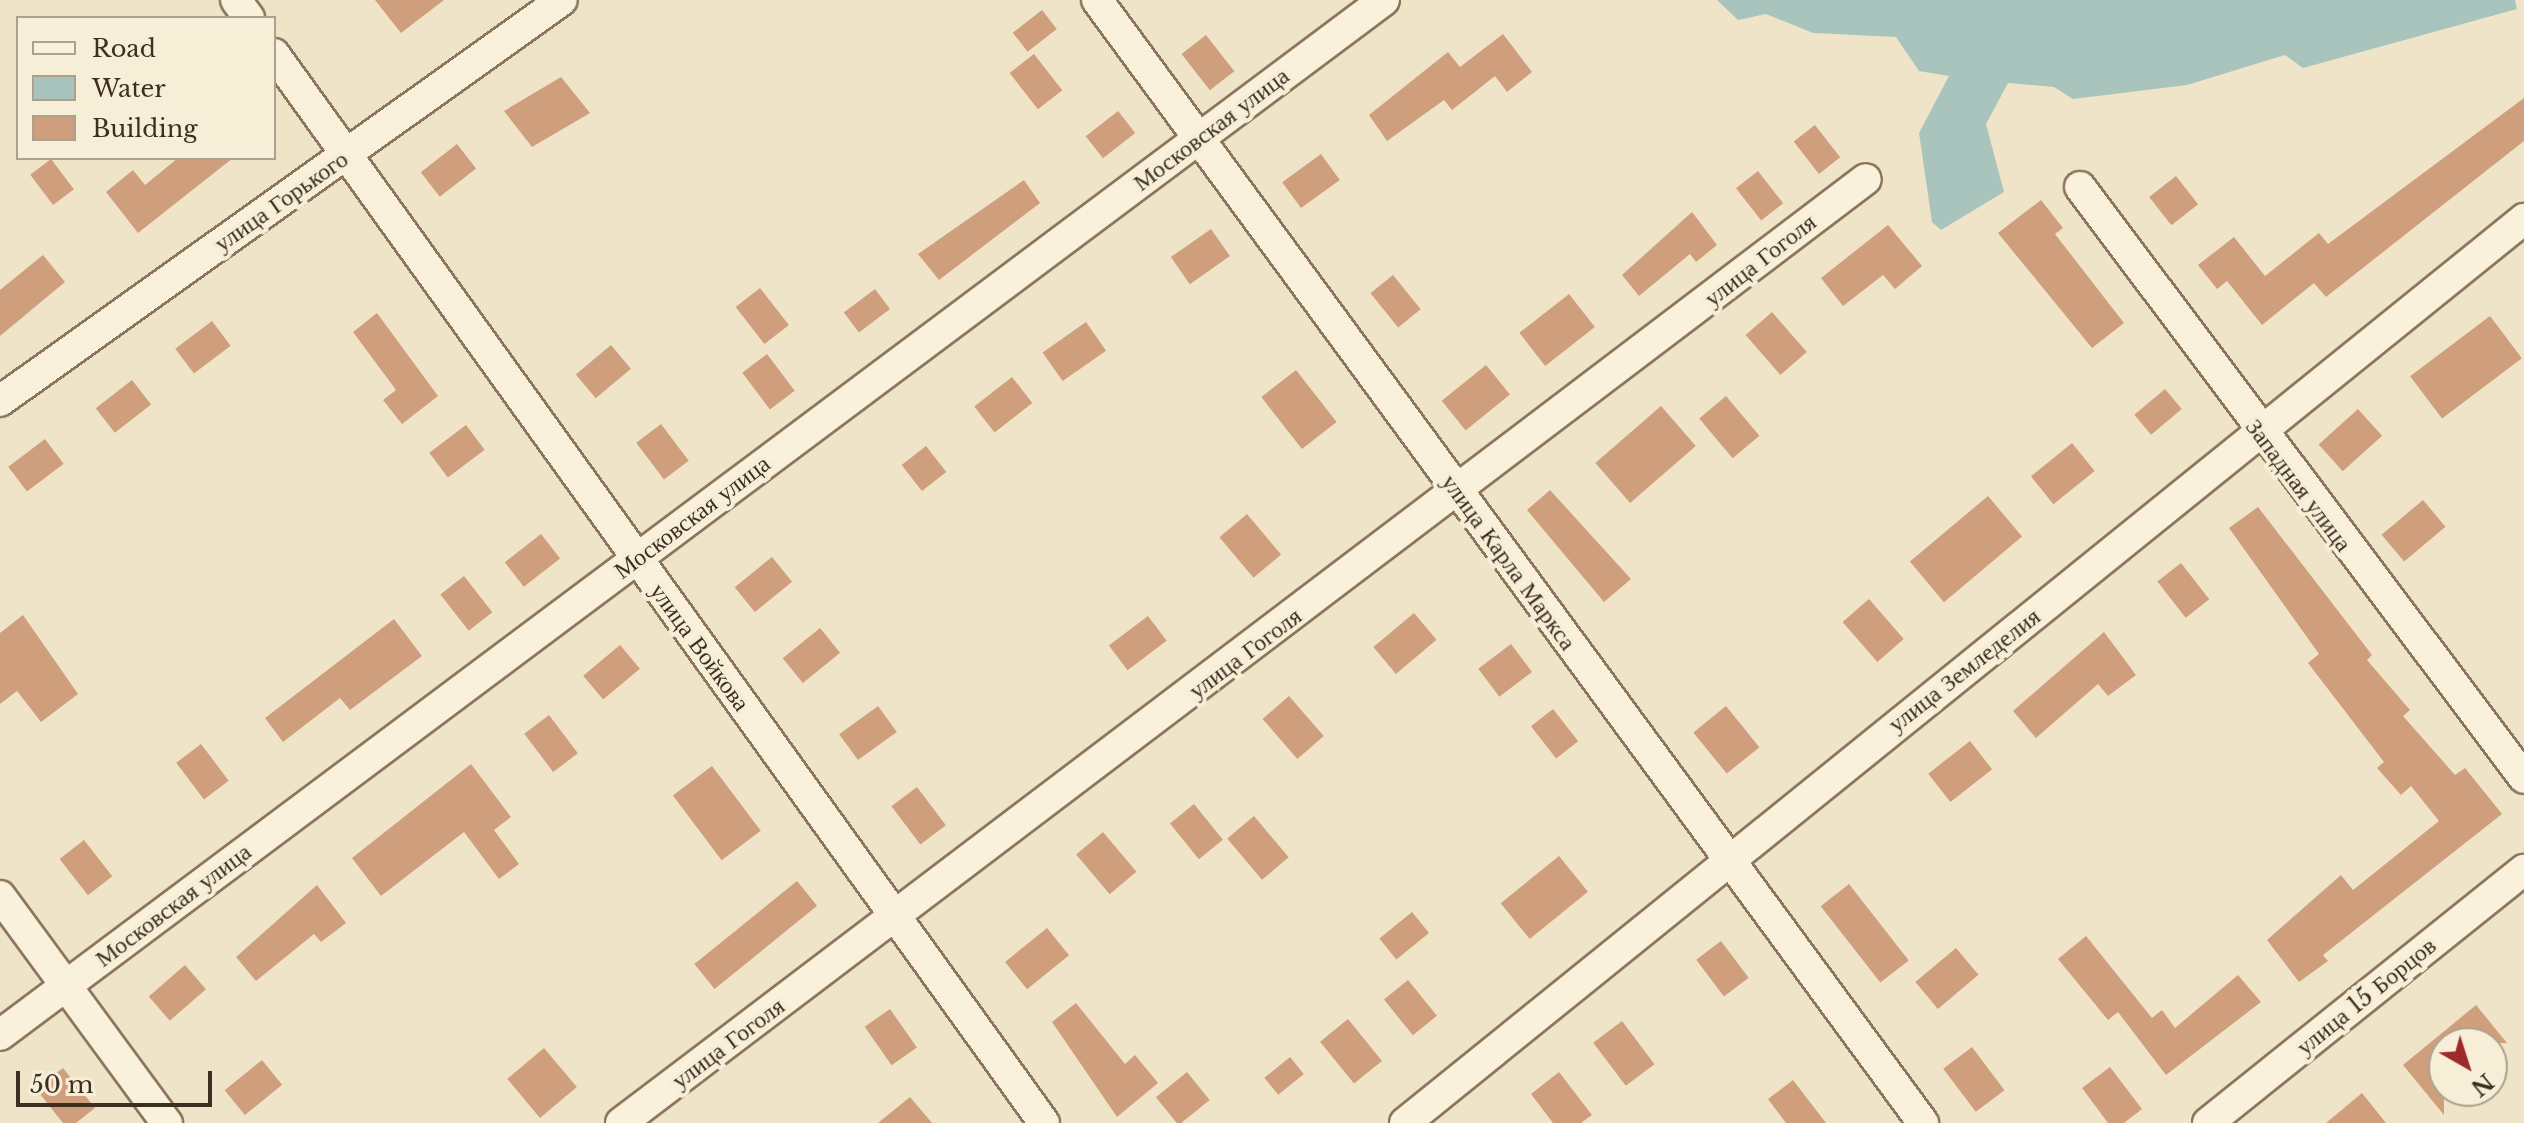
<!DOCTYPE html>
<html>
<head>
<meta charset="utf-8">
<style>
	body { margin:0 }
	#map { position:relative; width:2524px; height:1123px; overflow:hidden; background:#f0e4c8; font-family:"Libre Baskerville",serif }
	div>[style] { position:absolute }
	.water>* { inset:0; background:#a9c4bc }
	.building>* { inset:0; background:#cf9f7d; transform-origin:0 0 }
	.roads { filter:drop-shadow(2px 0 #8d765c) drop-shadow(-2px 0 #8d765c) drop-shadow(0 2px #8d765c) drop-shadow(0 -2px #8d765c) }
	.street>* { height:30px; margin:-15px; padding:0 15px; transform-origin:15px; border-radius:15px; background:#faf1dc }
	span { translate:-50% -50%; white-space:nowrap; text-align:center; line-height:1.15; -webkit-text-stroke:8px #f7eed8; paint-order:stroke }
	.street-label { font-size:24px; color:#3d2e20 }
	.legend { position:absolute; left:16px; top:16px; width:260px; height:144px; box-sizing:border-box; background:#f7eed8; border:2px solid #ada18e; margin:0; padding:10px 14px; list-style:none; font-size:24px; color:#3d2e20 }
	.legend li { display:flex; align-items:center; gap:16px; height:40px }
	.legend b { width:40px; border:2px solid #ada18e }
	.north { position:absolute; left:2428px; top:1027px; width:80px; height:80px; box-sizing:border-box; background:#f7eed8; border:2px solid #ada18e; border-radius:50%; rotate:141deg; font-size:22px; font-weight:700; line-height:32px; text-align:center; color:#3d2e20 }
	.north::after { content:''; display:block; margin:auto; width:28px; height:36px; background:#9e2a2b; clip-path:polygon(50% 0,100% 100%,50% 72%,0 100%) }
	.scale { position:absolute; left:16px; top:1071px; width:196px; height:36px; box-sizing:border-box; border:4px solid #3d2e20; border-top:0; padding-left:10px; font-size:24px; line-height:28px; white-space:nowrap; color:#3d2e20; -webkit-text-stroke:6px #f7eed8; paint-order:stroke }
</style>
</head>
<body>
<div id="map">
	<div class="water">
		<div style="clip-path:polygon(1717px 0,2515px 0,2517px 9px,2303px 68px,2285px 55px,2187px 85px,2073px 99px,2054px 87px,2008px 83px,1986px 124px,2004px 192px,1941px 230px,1932px 222px,1919px 133px,1949px 76px,1919px 71px,1896px 37px,1813px 33px,1766px 14px,1738px 20px)"></div>
	</div>
	<div class="building">
		<div style="clip-path:polygon(375px 0,444px 0,401px 33px)"></div>
		<div style="left:1042px;top:10px;width:24px;height:37px;rotate:52deg"></div>
		<div style="clip-path:polygon(1503px 34px,1532px 72px,1507px 92px,1495px 76px,1452px 110px,1444px 100px,1387px 141px,1369px 115px,1448px 52px,1460px 67px)"></div>
		<div style="left:1206px;top:35px;width:46px;height:31px;rotate:52deg"></div>
		<div style="left:1034px;top:54px;width:46px;height:31px;rotate:52deg"></div>
		<div style="clip-path:polygon(561px 77px,590px 113px,532px 147px,504px 111px)"></div>
		<div style="clip-path:polygon(2524px 98px,2524px 141px,2326px 297px,2314px 283px,2262px 325px,2227px 281px,2217px 289px,2198px 265px,2234px 237px,2265px 276px,2319px 233px,2328px 244px)"></div>
		<div style="left:1118px;top:111px;width:28px;height:41px;rotate:52deg"></div>
		<div style="left:1815px;top:125px;width:41px;height:27px;rotate:52deg"></div>
		<div style="left:457px;top:144px;width:31px;height:46px;rotate:52deg"></div>
		<div style="left:1321px;top:154px;width:32px;height:48px;rotate:54deg"></div>
		<div style="clip-path:polygon(178px 158px,233px 158px,138px 233px,106px 192px,133px 170px,145px 185px)"></div>
		<div style="left:51px;top:159px;width:38px;height:26px;rotate:53deg"></div>
		<div style="left:1758px;top:171px;width:41px;height:28px;rotate:52deg"></div>
		<div style="left:2176px;top:176px;width:36px;height:34px;rotate:52deg"></div>
		<div style="clip-path:polygon(1024px 180px,1040px 203px,939px 280px,918px 254px)"></div>
		<div style="clip-path:polygon(2041px 200px,2063px 228px,2055px 234px,2124px 323px,2092px 348px,1998px 233px)"></div>
		<div style="clip-path:polygon(1692px 212px,1717px 245px,1696px 262px,1690px 254px,1639px 296px,1622px 275px)"></div>
		<div style="clip-path:polygon(1888px 225px,1922px 266px,1895px 289px,1883px 275px,1843px 306px,1821px 278px)"></div>
		<div style="left:1211px;top:229px;width:33px;height:49px;rotate:55deg"></div>
		<div style="clip-path:polygon(43px 255px,65px 282px,0 336px,0 290px)"></div>
		<div style="left:1393px;top:275px;width:44px;height:29px;rotate:51deg"></div>
		<div style="left:760px;top:288px;width:47px;height:31px;rotate:52deg"></div>
		<div style="left:875px;top:289px;width:25px;height:39px;rotate:53deg"></div>
		<div style="left:1569px;top:294px;width:42px;height:63px;rotate:52deg"></div>
		<div style="left:1772px;top:312px;width:53px;height:35px;rotate:49deg"></div>
		<div style="clip-path:polygon(377px 313px,438px 396px,402px 424px,383px 400px,396px 390px,353px 332px)"></div>
		<div style="left:2490px;top:316px;width:53px;height:100px;rotate:53deg"></div>
		<div style="left:212px;top:321px;width:31px;height:46px;rotate:53deg"></div>
		<div style="left:1086px;top:322px;width:35px;height:53px;rotate:55deg"></div>
		<div style="left:611px;top:345px;width:31px;height:46px;rotate:50deg"></div>
		<div style="left:767px;top:354px;width:46px;height:31px;rotate:53deg"></div>
		<div style="left:1486px;top:365px;width:38px;height:57px;rotate:51deg"></div>
		<div style="left:1296px;top:370px;width:66px;height:44px;rotate:52deg"></div>
		<div style="left:1012px;top:377px;width:33px;height:48px;rotate:52deg"></div>
		<div style="left:132px;top:380px;width:31px;height:46px;rotate:52deg"></div>
		<div style="left:2165px;top:389px;width:26px;height:40px;rotate:50deg"></div>
		<div style="left:1726px;top:396px;width:52px;height:35px;rotate:50deg"></div>
		<div style="left:1661px;top:406px;width:53px;height:87px;rotate:49deg"></div>
		<div style="left:2358px;top:409px;width:36px;height:53px;rotate:48deg"></div>
		<div style="left:661px;top:424px;width:46px;height:31px;rotate:53deg"></div>
		<div style="left:466px;top:425px;width:31px;height:46px;rotate:53deg"></div>
		<div style="left:45px;top:439px;width:31px;height:46px;rotate:53deg"></div>
		<div style="left:2072px;top:443px;width:36px;height:53px;rotate:51deg"></div>
		<div style="left:926px;top:446px;width:33px;height:31px;rotate:52deg"></div>
		<div style="clip-path:polygon(1550px 490px,1631px 579px,1604px 602px,1527px 510px)"></div>
		<div style="left:1988px;top:496px;width:53px;height:102px;rotate:50deg"></div>
		<div style="left:2423px;top:500px;width:35px;height:54px;rotate:50deg"></div>
		<div style="clip-path:polygon(2258px 507px,2372px 655px,2367px 660px,2410px 710px,2403px 716px,2455px 775px,2465px 768px,2502px 814px,2323px 955px,2328px 961px,2299px 982px,2267px 940px,2341px 875px,2353px 890px,2439px 821px,2411px 786px,2401px 795px,2377px 768px,2384px 762px,2308px 663px,2319px 654px,2229px 528px)"></div>
		<div style="left:1247px;top:514px;width:53px;height:36px;rotate:50deg"></div>
		<div style="left:541px;top:534px;width:31px;height:46px;rotate:52deg"></div>
		<div style="left:772px;top:557px;width:32px;height:48px;rotate:51deg"></div>
		<div style="left:2181px;top:563px;width:46px;height:30px;rotate:52deg"></div>
		<div style="left:464px;top:576px;width:46px;height:30px;rotate:52deg"></div>
		<div style="left:1869px;top:599px;width:53px;height:35px;rotate:49deg"></div>
		<div style="left:1414px;top:613px;width:35px;height:53px;rotate:50deg"></div>
		<div style="clip-path:polygon(23px 615px,78px 694px,41px 722px,17px 691px,0 704px,0 633px)"></div>
		<div style="left:1148px;top:616px;width:31px;height:49px;rotate:53deg"></div>
		<div style="clip-path:polygon(394px 619px,422px 656px,350px 710px,340px 698px,283px 742px,265px 718px)"></div>
		<div style="left:820px;top:628px;width:32px;height:48px;rotate:51deg"></div>
		<div style="clip-path:polygon(2104px 632px,2136px 675px,2108px 696px,2098px 684px,2036px 738px,2013px 711px)"></div>
		<div style="left:1511px;top:644px;width:35px;height:41px;rotate:53deg"></div>
		<div style="left:620px;top:645px;width:31px;height:48px;rotate:50deg"></div>
		<div style="left:1289px;top:696px;width:53px;height:35px;rotate:49deg"></div>
		<div style="left:878px;top:706px;width:32px;height:48px;rotate:54deg"></div>
		<div style="left:1726px;top:706px;width:53px;height:42px;rotate:51deg"></div>
		<div style="left:1553px;top:709px;width:41px;height:28px;rotate:52deg"></div>
		<div style="left:549px;top:715px;width:48px;height:31px;rotate:53deg"></div>
		<div style="left:1970px;top:741px;width:36px;height:53px;rotate:52deg"></div>
		<div style="left:201px;top:744px;width:46px;height:31px;rotate:53deg"></div>
		<div style="clip-path:polygon(471px 764px,511px 817px,494px 830px,519px 864px,499px 879px,464px 832px,381px 896px,352px 858px)"></div>
		<div style="left:712px;top:766px;width:81px;height:49px;rotate:53deg"></div>
		<div style="left:917px;top:787px;width:48px;height:32px;rotate:53deg"></div>
		<div style="left:1194px;top:804px;width:46px;height:31px;rotate:51deg"></div>
		<div style="left:1254px;top:816px;width:54px;height:35px;rotate:50deg"></div>
		<div style="left:1103px;top:832px;width:52px;height:35px;rotate:50deg"></div>
		<div style="left:84px;top:840px;width:46px;height:31px;rotate:52deg"></div>
		<div style="left:1559px;top:856px;width:46px;height:75px;rotate:51deg"></div>
		<div style="left:797px;top:881px;width:32px;height:132px;rotate:51deg"></div>
		<div style="left:1849px;top:884px;width:97px;height:36px;rotate:52deg"></div>
		<div style="clip-path:polygon(317px 885px,346px 923px,321px 942px,314px 934px,256px 981px,236px 957px)"></div>
		<div style="left:1412px;top:912px;width:27px;height:42px;rotate:51deg"></div>
		<div style="left:1047px;top:928px;width:35px;height:54px;rotate:51deg"></div>
		<div style="clip-path:polygon(2086px 936px,2152px 1018px,2162px 1010px,2175px 1028px,2238px 975px,2261px 1002px,2166px 1075px,2118px 1012px,2108px 1020px,2058px 959px)"></div>
		<div style="left:1721px;top:941px;width:46px;height:31px;rotate:53deg"></div>
		<div style="left:1956px;top:948px;width:35px;height:53px;rotate:50deg"></div>
		<div style="left:185px;top:965px;width:32px;height:48px;rotate:49deg"></div>
		<div style="left:1408px;top:980px;width:46px;height:31px;rotate:51deg"></div>
		<div style="clip-path:polygon(1076px 1003px,1125px 1064px,1135px 1055px,1158px 1083px,1117px 1117px,1052px 1022px)"></div>
		<div style="clip-path:polygon(2476px 1005px,2507px 1043px,2444px 1043px,2444px 1115px,2403px 1065px)"></div>
		<div style="left:890px;top:1009px;width:47px;height:31px;rotate:55deg"></div>
		<div style="left:1348px;top:1019px;width:54px;height:36px;rotate:51deg"></div>
		<div style="left:1622px;top:1021px;width:54px;height:36px;rotate:53deg"></div>
		<div style="left:1972px;top:1047px;width:54px;height:36px;rotate:53deg"></div>
		<div style="left:544px;top:1048px;width:51px;height:48px;rotate:50deg"></div>
		<div style="left:1290px;top:1057px;width:22px;height:33px;rotate:51deg"></div>
		<div style="left:262px;top:1060px;width:32px;height:48px;rotate:51deg"></div>
		<div style="clip-path:polygon(2110px 1067px,2142px 1109px,2124px 1123px,2108px 1123px,2082px 1088px)"></div>
		<div style="clip-path:polygon(63px 1068px,95px 1108px,76px 1123px,63px 1123px,36px 1089px)"></div>
		<div style="left:1187px;top:1072px;width:36px;height:40px;rotate:51deg"></div>
		<div style="clip-path:polygon(1559px 1072px,1592px 1115px,1581px 1123px,1553px 1123px,1531px 1094px)"></div>
		<div style="clip-path:polygon(1793px 1080px,1826px 1123px,1786px 1123px,1768px 1099px)"></div>
		<div style="clip-path:polygon(2362px 1093px,2386px 1123px,2326px 1123px)"></div>
		<div style="clip-path:polygon(910px 1097px,932px 1123px,878px 1123px)"></div>
	</div>
	<div class="roads">
		<div class="street">
			<div style="left:236px;top:0;width:22px;rotate:54deg"></div>
			<div style="left:1097px;top:0;width:1394px;rotate:53.66deg"></div>
			<div style="left:274px;top:54px;width:1317px;rotate:54.23deg"></div>
			<div style="left:2080px;top:187px;width:739px;rotate:53.08deg"></div>
			<div style="left:0;top:401px;width:690px;rotate:-35.51deg"></div>
			<div style="left:0;top:896px;width:282px;rotate:53.7deg"></div>
			<div style="left:0;top:1035px;width:1728px;rotate:-36.79deg"></div>
			<div style="left:621px;top:1123px;width:1562px;rotate:-37.17deg"></div>
			<div style="left:1405px;top:1123px;width:1439px;rotate:-38.93deg"></div>
			<div style="left:2208px;top:1123px;width:405px;rotate:-38.7deg"></div>
		</div>
	</div>
	<div class="street-label">
		<span style="left:1211px;top:129px;rotate:-37deg">Московская улица</span>
		<span style="left:281px;top:201px;rotate:-35deg">улица Горького</span>
		<span style="left:1760px;top:260px;rotate:-38deg">улица Гоголя</span>
		<span style="left:2299px;top:485px;rotate:53deg">Западная улица</span>
		<span style="left:692px;top:517px;rotate:-37deg">Московская улица</span>
		<span style="left:1509px;top:562px;rotate:54deg">улица Карла Маркса</span>
		<span style="left:700px;top:647px;rotate:54deg">улица Войкова</span>
		<span style="left:1245px;top:653px;rotate:-37deg">улица Гоголя</span>
		<span style="left:1964px;top:670px;rotate:-38deg">улица Земледелия</span>
		<span style="left:173px;top:905px;rotate:-37deg">Московская улица</span>
		<span style="left:2366px;top:996px;rotate:-39deg">улица 15 Борцов</span>
		<span style="left:728px;top:1043px;rotate:-37deg">улица Гоголя</span>
	</div>
	<ul class="legend">
	<li><b style="height:10px;background:#faf1dc"></b>Road</li>
	<li><b style="height:22px;background:#a9c4bc"></b>Water</li>
	<li><b style="height:22px;background:#cf9f7d"></b>Building</li>
	</ul>
	<div class="north">N</div>
	<div class="scale">50 m</div>
</div>
</body>
</html>
